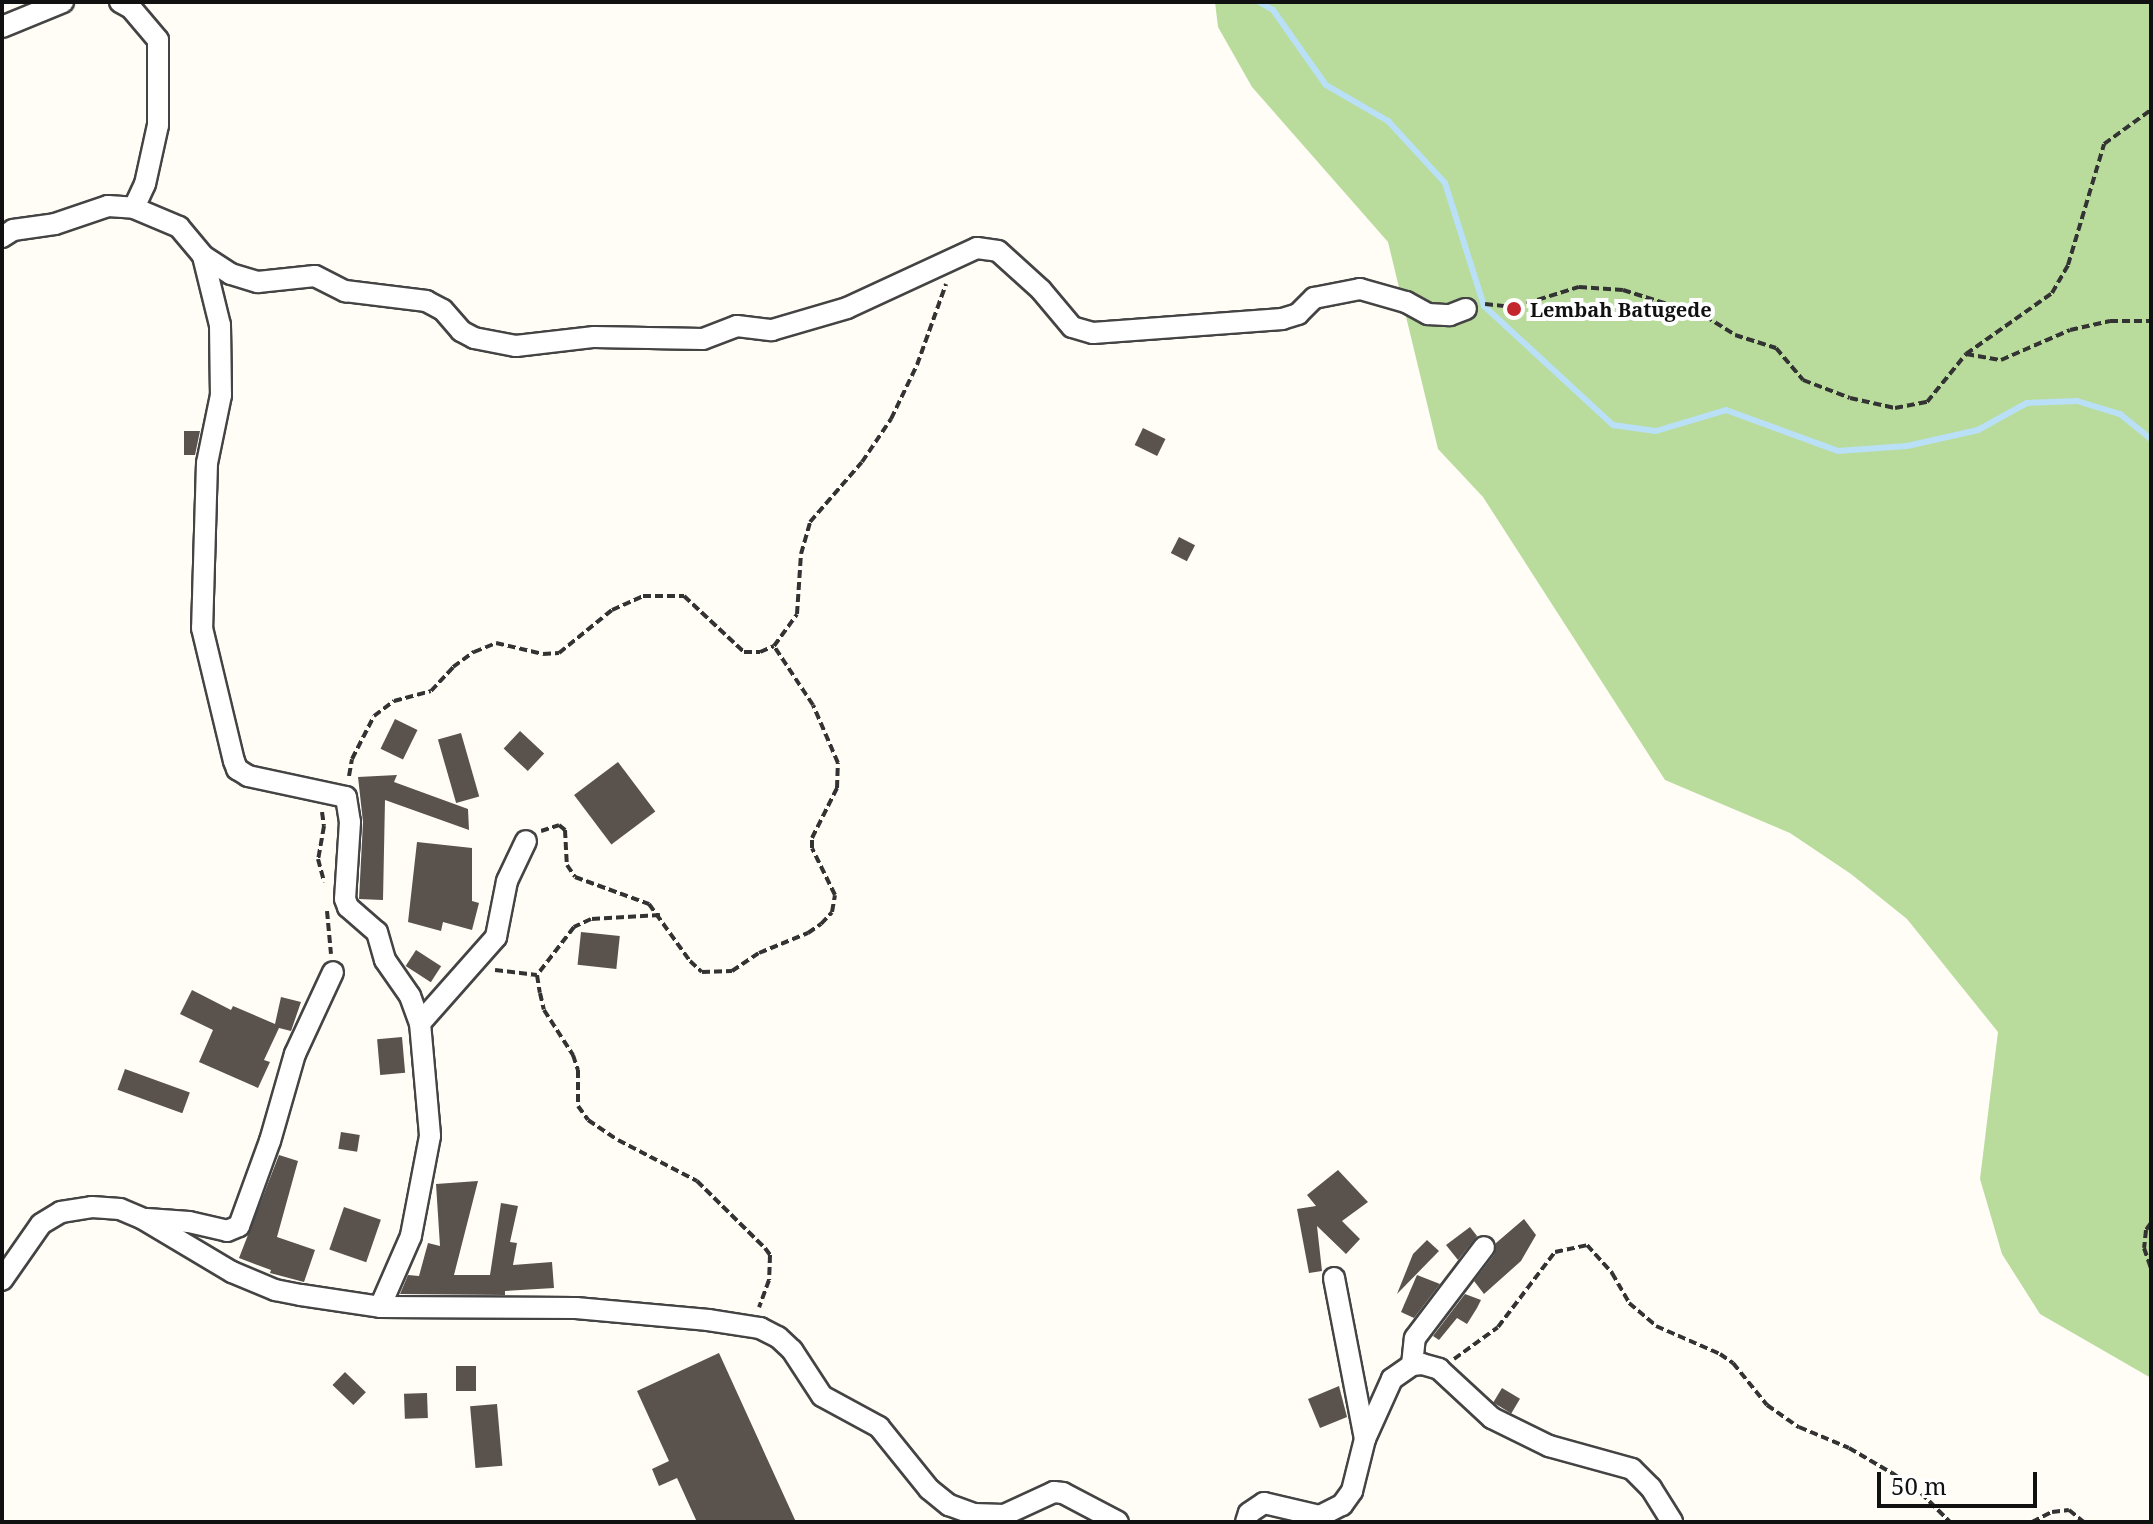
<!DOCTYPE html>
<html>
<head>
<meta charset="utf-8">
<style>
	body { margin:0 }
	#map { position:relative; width:2153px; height:1524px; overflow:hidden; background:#fffdf5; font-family:"Noto Serif",serif }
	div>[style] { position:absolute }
	.forest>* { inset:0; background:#b9dc9c }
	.stream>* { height:6px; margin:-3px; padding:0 3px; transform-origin:3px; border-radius:3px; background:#b9e0f7 }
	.building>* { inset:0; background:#5a524d; transform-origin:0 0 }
	.path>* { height:4px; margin-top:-2px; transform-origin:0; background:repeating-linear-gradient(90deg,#333 0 8px,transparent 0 12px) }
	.roads { filter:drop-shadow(2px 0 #444) drop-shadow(-2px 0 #444) drop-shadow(0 2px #444) drop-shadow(0 -2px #444) }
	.minor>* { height:20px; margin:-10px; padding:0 10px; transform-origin:10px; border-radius:10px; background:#fff }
	.dots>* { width:22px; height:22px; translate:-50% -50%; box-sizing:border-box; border:4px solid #fff; border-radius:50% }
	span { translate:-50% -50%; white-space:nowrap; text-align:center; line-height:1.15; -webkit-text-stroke:8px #fff; paint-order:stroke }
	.poi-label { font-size:20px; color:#111; font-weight:700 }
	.left { translate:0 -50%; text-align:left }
	.frame { position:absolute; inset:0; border:4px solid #111; pointer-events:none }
	.scale { position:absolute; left:1877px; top:1472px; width:160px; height:36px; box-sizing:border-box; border:4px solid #111; border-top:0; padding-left:10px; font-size:24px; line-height:28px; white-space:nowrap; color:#111; -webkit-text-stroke:6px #fff; paint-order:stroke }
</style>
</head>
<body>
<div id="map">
	<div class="forest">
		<div style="clip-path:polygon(1215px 2px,2151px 2px,2151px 1378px,2040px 1314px,2002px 1254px,1980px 1179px,1998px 1032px,1907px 919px,1851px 874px,1790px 833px,1665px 780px,1483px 497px,1438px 449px,1388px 242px,1252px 87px,1218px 27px)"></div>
	</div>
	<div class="stream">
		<div style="left:1259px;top:2px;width:16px;rotate:30deg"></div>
		<div style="left:1273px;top:10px;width:92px;rotate:54.8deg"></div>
		<div style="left:1326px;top:85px;width:72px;rotate:30.1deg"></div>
		<div style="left:1388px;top:121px;width:84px;rotate:47.4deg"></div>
		<div style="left:1445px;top:183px;width:129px;rotate:72.4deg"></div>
		<div style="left:1484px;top:306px;width:176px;rotate:42.7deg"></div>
		<div style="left:1613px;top:425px;width:43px;rotate:7.9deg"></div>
		<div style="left:1656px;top:431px;width:73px;rotate:-16.7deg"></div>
		<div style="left:1726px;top:410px;width:119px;rotate:20.1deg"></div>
		<div style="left:1838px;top:451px;width:69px;rotate:-4.1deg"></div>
		<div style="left:1907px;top:446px;width:73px;rotate:-12.7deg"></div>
		<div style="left:1978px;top:430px;width:56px;rotate:-28.9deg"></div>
		<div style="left:2027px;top:403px;width:50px;rotate:-2.3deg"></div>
		<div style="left:2077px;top:401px;width:45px;rotate:16.8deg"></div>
		<div style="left:2120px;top:414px;width:40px;rotate:39deg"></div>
	</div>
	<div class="building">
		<div style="left:1143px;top:428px;width:25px;height:19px;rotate:26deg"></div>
		<div style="clip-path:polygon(184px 431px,200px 431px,195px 455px,184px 455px)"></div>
		<div style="left:1179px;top:537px;width:18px;height:18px;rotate:27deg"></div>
		<div style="left:395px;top:719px;width:25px;height:33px;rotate:26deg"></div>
		<div style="left:520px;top:731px;width:33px;height:24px;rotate:43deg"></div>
		<div style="left:461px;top:733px;width:66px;height:24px;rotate:74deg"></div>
		<div style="left:618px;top:762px;width:62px;height:55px;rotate:53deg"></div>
		<div style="clip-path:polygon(397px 775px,394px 782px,468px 809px,469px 830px,385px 800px,383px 900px,359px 899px,363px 822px,358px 777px)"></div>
		<div style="clip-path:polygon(417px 842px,472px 848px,472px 901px,479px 903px,472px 930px,443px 922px,441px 931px,408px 922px)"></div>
		<div style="left:581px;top:932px;width:39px;height:33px;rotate:6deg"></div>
		<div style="left:416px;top:950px;width:30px;height:19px;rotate:33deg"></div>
		<div style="clip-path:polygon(192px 990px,231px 1010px,233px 1006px,275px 1024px,281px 997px,301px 1002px,291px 1031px,279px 1028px,264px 1060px,270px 1062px,258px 1088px,199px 1062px,213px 1030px,180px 1014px)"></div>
		<div style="left:402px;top:1037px;width:36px;height:25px;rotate:85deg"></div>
		<div style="left:125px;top:1069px;width:69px;height:22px;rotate:20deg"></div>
		<div style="left:341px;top:1132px;width:19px;height:17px;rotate:9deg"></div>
		<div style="clip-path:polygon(279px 1155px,298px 1161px,277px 1237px,315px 1250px,304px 1282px,270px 1273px,271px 1270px,239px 1258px)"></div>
		<div style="clip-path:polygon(1338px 1170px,1368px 1202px,1342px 1221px,1360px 1239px,1346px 1254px,1317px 1226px,1322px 1271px,1309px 1273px,1297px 1209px,1316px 1206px,1307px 1195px)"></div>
		<div style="clip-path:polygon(478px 1181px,454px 1275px,490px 1275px,501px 1203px,518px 1206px,510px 1242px,517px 1243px,513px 1265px,552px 1262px,554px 1288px,505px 1291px,505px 1295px,400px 1294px,408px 1275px,419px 1276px,428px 1243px,440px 1246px,436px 1184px)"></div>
		<div style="left:344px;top:1207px;width:39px;height:45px;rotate:19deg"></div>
		<div style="clip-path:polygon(1524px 1219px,1536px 1235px,1521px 1261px,1484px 1294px,1474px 1281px,1494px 1255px,1496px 1243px)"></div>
		<div style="clip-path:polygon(1470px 1227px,1477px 1236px,1458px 1260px,1446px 1245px)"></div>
		<div style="clip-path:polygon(1427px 1240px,1439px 1251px,1397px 1294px,1413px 1254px)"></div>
		<div style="clip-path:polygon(1417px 1275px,1440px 1284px,1414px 1318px,1401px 1312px)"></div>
		<div style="clip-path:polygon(1465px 1294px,1481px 1300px,1477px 1308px,1467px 1324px,1457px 1318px,1439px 1340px,1433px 1336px)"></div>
		<div style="clip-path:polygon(719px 1353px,796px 1522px,697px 1522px,677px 1478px,659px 1486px,652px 1469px,669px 1461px,637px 1391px)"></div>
		<div style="left:456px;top:1366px;width:20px;height:25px"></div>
		<div style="left:345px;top:1372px;width:29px;height:18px;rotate:44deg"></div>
		<div style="clip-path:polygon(1339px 1386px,1347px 1417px,1320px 1428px,1308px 1399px)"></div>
		<div style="left:1502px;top:1388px;width:21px;height:17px;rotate:31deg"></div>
		<div style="left:427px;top:1393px;width:25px;height:23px;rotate:88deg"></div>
		<div style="left:497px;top:1404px;width:62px;height:27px;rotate:85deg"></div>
	</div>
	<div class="path">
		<div style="left:1485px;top:304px;width:30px;rotate:6deg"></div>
		<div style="left:1515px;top:307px;width:67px;rotate:-17.4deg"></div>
		<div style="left:1579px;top:287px;width:44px;rotate:3.9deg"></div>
		<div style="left:1623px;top:290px;width:86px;rotate:17.6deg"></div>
		<div style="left:1705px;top:316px;width:36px;rotate:32deg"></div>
		<div style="left:1735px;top:335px;width:43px;rotate:17.6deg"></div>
		<div style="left:1776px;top:348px;width:42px;rotate:49.8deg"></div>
		<div style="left:1803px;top:380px;width:50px;rotate:21deg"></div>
		<div style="left:1850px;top:398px;width:46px;rotate:12.5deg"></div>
		<div style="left:1895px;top:408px;width:33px;rotate:-11deg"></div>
		<div style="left:1927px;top:402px;width:62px;rotate:-50.9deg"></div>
		<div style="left:1966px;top:354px;width:105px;rotate:-35.3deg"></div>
		<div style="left:2052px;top:293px;width:32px;rotate:-60deg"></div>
		<div style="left:2068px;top:265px;width:126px;rotate:-73.4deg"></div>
		<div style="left:2104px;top:144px;width:58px;rotate:-35.9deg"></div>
		<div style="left:1966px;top:354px;width:36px;rotate:10deg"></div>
		<div style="left:2001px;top:360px;width:75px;rotate:-23.5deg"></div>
		<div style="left:2070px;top:330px;width:41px;rotate:-12.7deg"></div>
		<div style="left:2110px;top:321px;width:41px"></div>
		<div style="left:349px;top:776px;width:17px;rotate:-80deg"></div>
		<div style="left:352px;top:759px;width:48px;rotate:-62.9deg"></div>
		<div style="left:374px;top:716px;width:25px;rotate:-37deg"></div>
		<div style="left:394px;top:701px;width:38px;rotate:-15deg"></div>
		<div style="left:431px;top:691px;width:33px;rotate:-47deg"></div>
		<div style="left:453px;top:667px;width:26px;rotate:-36deg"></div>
		<div style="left:474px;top:652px;width:24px;rotate:-22deg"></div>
		<div style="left:496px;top:643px;width:48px;rotate:13.2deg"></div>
		<div style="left:543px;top:654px;width:16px;rotate:-4deg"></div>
		<div style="left:559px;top:653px;width:68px;rotate:-39.1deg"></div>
		<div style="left:612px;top:610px;width:34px;rotate:-24deg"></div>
		<div style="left:643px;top:596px;width:41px"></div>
		<div style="left:684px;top:596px;width:82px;rotate:43deg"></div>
		<div style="left:744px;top:652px;width:16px"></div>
		<div style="left:760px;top:652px;width:15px;rotate:-23deg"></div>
		<div style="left:774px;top:646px;width:39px;rotate:-54deg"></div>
		<div style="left:797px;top:614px;width:60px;rotate:-86.2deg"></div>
		<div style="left:801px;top:554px;width:33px;rotate:-74deg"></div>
		<div style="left:810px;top:522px;width:79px;rotate:-49.1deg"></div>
		<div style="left:862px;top:462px;width:52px;rotate:-56deg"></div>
		<div style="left:891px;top:419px;width:60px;rotate:-64.3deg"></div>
		<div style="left:917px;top:365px;width:86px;rotate:-70.3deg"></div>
		<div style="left:322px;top:812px;width:14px;rotate:82deg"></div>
		<div style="left:324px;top:826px;width:34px;rotate:100deg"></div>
		<div style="left:318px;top:859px;width:24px;rotate:75deg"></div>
		<div style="left:541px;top:831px;width:19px;rotate:-18deg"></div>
		<div style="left:559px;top:825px;width:8px;rotate:40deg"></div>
		<div style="left:565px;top:830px;width:35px;rotate:87deg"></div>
		<div style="left:567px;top:865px;width:14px;rotate:56deg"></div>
		<div style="left:575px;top:877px;width:79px;rotate:20deg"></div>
		<div style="left:649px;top:904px;width:70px;rotate:54.3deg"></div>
		<div style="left:690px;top:961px;width:16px;rotate:43deg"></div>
		<div style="left:702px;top:972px;width:30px;rotate:-2deg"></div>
		<div style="left:732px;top:971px;width:32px;rotate:-34deg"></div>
		<div style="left:759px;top:953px;width:53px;rotate:-22.2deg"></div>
		<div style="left:808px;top:933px;width:16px;rotate:-35deg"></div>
		<div style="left:821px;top:924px;width:16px;rotate:-47deg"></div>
		<div style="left:832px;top:912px;width:17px;rotate:-80deg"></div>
		<div style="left:835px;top:895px;width:52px;rotate:-116.1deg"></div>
		<div style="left:812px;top:848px;width:10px;rotate:-90deg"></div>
		<div style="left:812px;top:838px;width:56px;rotate:-63.4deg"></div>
		<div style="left:837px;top:788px;width:25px;rotate:-88deg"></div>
		<div style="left:838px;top:763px;width:63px;rotate:-113.3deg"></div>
		<div style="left:813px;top:705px;width:71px;rotate:-123.5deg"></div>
		<div style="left:327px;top:911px;width:43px;rotate:84.7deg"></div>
		<div style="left:660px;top:915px;width:69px;rotate:176.7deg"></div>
		<div style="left:591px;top:919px;width:19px;rotate:155deg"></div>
		<div style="left:574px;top:927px;width:61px;rotate:127.6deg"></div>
		<div style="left:537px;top:975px;width:18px;rotate:81deg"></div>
		<div style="left:540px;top:993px;width:17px;rotate:77deg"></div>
		<div style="left:544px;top:1010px;width:54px;rotate:57.2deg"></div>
		<div style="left:573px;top:1055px;width:16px;rotate:72deg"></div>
		<div style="left:578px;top:1070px;width:36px;rotate:90deg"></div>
		<div style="left:578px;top:1106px;width:17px;rotate:54deg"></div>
		<div style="left:588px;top:1120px;width:36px;rotate:34deg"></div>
		<div style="left:618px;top:1140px;width:89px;rotate:27.4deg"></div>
		<div style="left:697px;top:1181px;width:95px;rotate:44.6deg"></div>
		<div style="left:765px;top:1248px;width:9px;rotate:54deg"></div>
		<div style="left:770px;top:1255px;width:25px;rotate:92deg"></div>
		<div style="left:769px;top:1280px;width:29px;rotate:110deg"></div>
		<div style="left:495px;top:970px;width:42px;rotate:6.8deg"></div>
		<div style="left:2151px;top:1223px;width:9px;rotate:126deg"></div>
		<div style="left:2146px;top:1230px;width:18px;rotate:96deg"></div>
		<div style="left:2144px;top:1248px;width:21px;rotate:71deg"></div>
		<div style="left:1454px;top:1359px;width:54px;rotate:-36deg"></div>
		<div style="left:1498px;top:1327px;width:94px;rotate:-52.8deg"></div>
		<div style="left:1555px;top:1252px;width:33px;rotate:-12deg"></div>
		<div style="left:1587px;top:1245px;width:38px;rotate:48deg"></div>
		<div style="left:1612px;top:1273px;width:34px;rotate:60deg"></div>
		<div style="left:1629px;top:1303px;width:35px;rotate:40deg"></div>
		<div style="left:1656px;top:1326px;width:70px;rotate:23.6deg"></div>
		<div style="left:1720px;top:1354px;width:16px;rotate:35deg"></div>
		<div style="left:1733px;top:1363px;width:54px;rotate:51deg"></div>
		<div style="left:1767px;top:1405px;width:39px;rotate:35deg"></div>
		<div style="left:1799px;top:1427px;width:54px;rotate:22.8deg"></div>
		<div style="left:1849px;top:1448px;width:50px;rotate:30.2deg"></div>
		<div style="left:1892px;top:1473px;width:35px;rotate:35deg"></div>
		<div style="left:1921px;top:1493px;width:41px;rotate:45deg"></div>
		<div style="left:2032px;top:1522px;width:22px;rotate:-27deg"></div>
		<div style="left:2052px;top:1512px;width:17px;rotate:-7deg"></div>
		<div style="left:2069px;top:1510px;width:19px;rotate:39deg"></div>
	</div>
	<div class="roads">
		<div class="minor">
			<div style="left:120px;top:2px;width:13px;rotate:29deg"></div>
			<div style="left:131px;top:8px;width:42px;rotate:49.8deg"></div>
			<div style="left:158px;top:40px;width:85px;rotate:90deg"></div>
			<div style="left:158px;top:125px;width:60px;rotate:102.4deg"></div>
			<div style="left:145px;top:184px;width:26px;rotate:115deg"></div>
			<div style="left:2px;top:27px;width:66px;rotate:-22.3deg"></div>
			<div style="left:2px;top:237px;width:13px;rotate:-32deg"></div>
			<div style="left:13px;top:230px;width:42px;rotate:-8.1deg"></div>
			<div style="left:55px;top:224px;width:56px;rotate:-18.8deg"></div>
			<div style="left:108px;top:206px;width:26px;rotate:4deg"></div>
			<div style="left:134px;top:208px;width:49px;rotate:22.9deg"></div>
			<div style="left:179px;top:227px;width:38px;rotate:50deg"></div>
			<div style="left:203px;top:256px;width:33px;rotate:33deg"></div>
			<div style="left:231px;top:274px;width:28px;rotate:17deg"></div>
			<div style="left:258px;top:282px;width:57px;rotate:-6deg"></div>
			<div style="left:315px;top:276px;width:34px;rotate:27deg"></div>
			<div style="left:345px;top:291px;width:82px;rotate:7deg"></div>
			<div style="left:426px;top:301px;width:19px;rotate:28deg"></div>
			<div style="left:443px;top:310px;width:28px;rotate:49deg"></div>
			<div style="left:461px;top:331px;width:15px;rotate:28deg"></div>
			<div style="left:474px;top:338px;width:43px;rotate:10.8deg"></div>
			<div style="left:516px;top:346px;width:79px;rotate:-6.6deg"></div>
			<div style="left:594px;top:337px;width:109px;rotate:1.1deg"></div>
			<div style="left:703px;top:339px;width:36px;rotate:-21deg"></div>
			<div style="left:737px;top:326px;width:35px;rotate:7deg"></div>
			<div style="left:772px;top:330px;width:78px;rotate:-16.3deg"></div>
			<div style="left:847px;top:308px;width:143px;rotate:-24.8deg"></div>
			<div style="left:977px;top:248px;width:21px;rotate:8deg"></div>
			<div style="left:998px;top:251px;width:58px;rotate:42.2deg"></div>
			<div style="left:1041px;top:290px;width:48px;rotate:50deg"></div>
			<div style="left:1072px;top:327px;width:22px;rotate:16deg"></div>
			<div style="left:1093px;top:333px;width:190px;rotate:-4.2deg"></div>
			<div style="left:1282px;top:319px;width:17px;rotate:-17deg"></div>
			<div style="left:1298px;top:314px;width:23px;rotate:-45deg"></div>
			<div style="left:1314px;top:298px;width:47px;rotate:-11.1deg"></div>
			<div style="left:1360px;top:289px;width:48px;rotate:15.8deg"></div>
			<div style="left:1406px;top:302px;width:25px;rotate:29deg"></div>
			<div style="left:1428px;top:314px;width:22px;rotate:3deg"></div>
			<div style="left:1450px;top:315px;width:17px;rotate:-21deg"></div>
			<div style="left:203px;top:256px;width:71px;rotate:76.2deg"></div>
			<div style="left:220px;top:325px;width:70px;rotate:89.2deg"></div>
			<div style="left:221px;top:395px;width:69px;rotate:101.6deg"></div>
			<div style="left:207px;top:463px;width:165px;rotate:91.7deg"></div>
			<div style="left:202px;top:628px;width:137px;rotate:76.5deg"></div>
			<div style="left:234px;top:761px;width:9px;rotate:69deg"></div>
			<div style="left:237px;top:769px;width:13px;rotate:32deg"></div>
			<div style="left:248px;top:776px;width:100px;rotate:12.1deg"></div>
			<div style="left:346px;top:797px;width:25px;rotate:81deg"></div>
			<div style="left:350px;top:822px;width:77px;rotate:93.7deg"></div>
			<div style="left:345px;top:899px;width:9px;rotate:69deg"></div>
			<div style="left:348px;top:907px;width:38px;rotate:41deg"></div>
			<div style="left:377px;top:932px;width:29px;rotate:74deg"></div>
			<div style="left:385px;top:960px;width:44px;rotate:55.2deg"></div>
			<div style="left:410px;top:996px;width:29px;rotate:70deg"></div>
			<div style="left:420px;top:1023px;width:113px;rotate:84.9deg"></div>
			<div style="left:430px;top:1136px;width:102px;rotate:100.8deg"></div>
			<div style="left:411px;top:1236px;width:77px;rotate:113.6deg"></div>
			<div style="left:420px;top:1023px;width:115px;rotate:-48.5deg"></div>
			<div style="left:496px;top:937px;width:57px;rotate:-78.9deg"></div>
			<div style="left:507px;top:881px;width:44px;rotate:-64.6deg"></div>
			<div style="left:147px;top:1219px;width:42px;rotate:4.1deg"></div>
			<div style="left:189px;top:1222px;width:39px;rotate:13deg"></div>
			<div style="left:227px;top:1231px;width:13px;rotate:-23deg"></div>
			<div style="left:239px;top:1226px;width:90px;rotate:-70deg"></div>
			<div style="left:270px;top:1141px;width:91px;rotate:-74deg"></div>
			<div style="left:295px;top:1054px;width:90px;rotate:-65.1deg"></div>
			<div style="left:1334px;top:1278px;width:164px;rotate:79.1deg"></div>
			<div style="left:2px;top:1280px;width:68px;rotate:-55.1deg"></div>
			<div style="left:41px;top:1224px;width:23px;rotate:-31deg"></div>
			<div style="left:61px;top:1212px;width:31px;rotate:-9deg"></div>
			<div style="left:92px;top:1207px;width:28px;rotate:4deg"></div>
			<div style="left:120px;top:1209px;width:25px;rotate:23deg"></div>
			<div style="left:143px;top:1219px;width:104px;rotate:30.8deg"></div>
			<div style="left:232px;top:1272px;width:47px;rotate:22.7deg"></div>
			<div style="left:275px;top:1290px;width:26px;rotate:11deg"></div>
			<div style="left:301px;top:1295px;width:80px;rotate:8.6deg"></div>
			<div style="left:380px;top:1307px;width:196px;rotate:0.3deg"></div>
			<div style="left:576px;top:1308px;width:133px;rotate:5.2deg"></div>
			<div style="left:708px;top:1320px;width:53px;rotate:8.7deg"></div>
			<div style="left:760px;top:1328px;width:20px;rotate:27deg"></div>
			<div style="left:778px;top:1337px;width:19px;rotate:43deg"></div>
			<div style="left:792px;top:1350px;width:55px;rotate:56.9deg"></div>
			<div style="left:822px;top:1396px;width:65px;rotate:28.5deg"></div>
			<div style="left:879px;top:1427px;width:80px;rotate:51.1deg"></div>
			<div style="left:929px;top:1489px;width:26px;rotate:39deg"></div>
			<div style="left:949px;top:1505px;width:27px;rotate:20deg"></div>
			<div style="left:974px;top:1514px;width:30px;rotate:2deg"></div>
			<div style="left:1004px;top:1515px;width:55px;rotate:-24.7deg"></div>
			<div style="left:1054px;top:1492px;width:9px;rotate:6deg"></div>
			<div style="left:1063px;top:1493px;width:62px;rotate:27.8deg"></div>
			<div style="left:1412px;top:1365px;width:27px;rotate:-84deg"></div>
			<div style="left:1415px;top:1338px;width:114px;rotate:-52.8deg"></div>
			<div style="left:1246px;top:1522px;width:9px;rotate:-72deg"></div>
			<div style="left:1249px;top:1513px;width:18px;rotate:-34deg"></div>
			<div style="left:1264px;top:1503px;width:57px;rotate:13.1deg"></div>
			<div style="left:1320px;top:1516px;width:25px;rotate:-27deg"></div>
			<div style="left:1342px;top:1505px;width:17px;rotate:-54deg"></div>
			<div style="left:1352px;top:1491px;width:54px;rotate:-76deg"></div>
			<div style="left:1365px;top:1439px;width:66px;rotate:-65.8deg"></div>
			<div style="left:1392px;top:1379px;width:24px;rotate:-35deg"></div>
			<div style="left:1412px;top:1365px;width:10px;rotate:-6deg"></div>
			<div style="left:1422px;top:1364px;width:18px;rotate:16deg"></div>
			<div style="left:1439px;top:1369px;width:72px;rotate:42.8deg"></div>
			<div style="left:1492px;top:1418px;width:64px;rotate:26.2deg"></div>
			<div style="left:1549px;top:1446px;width:86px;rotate:15.5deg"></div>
			<div style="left:1632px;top:1469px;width:27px;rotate:45deg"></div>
			<div style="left:1651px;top:1488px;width:40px;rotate:58deg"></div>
		</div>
	</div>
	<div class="dots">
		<div style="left:1514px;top:309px;background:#c4262e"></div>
	</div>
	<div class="poi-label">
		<span class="left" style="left:1530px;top:309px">Lembah Batugede</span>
	</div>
	<div class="frame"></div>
	<div class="scale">50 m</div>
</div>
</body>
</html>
